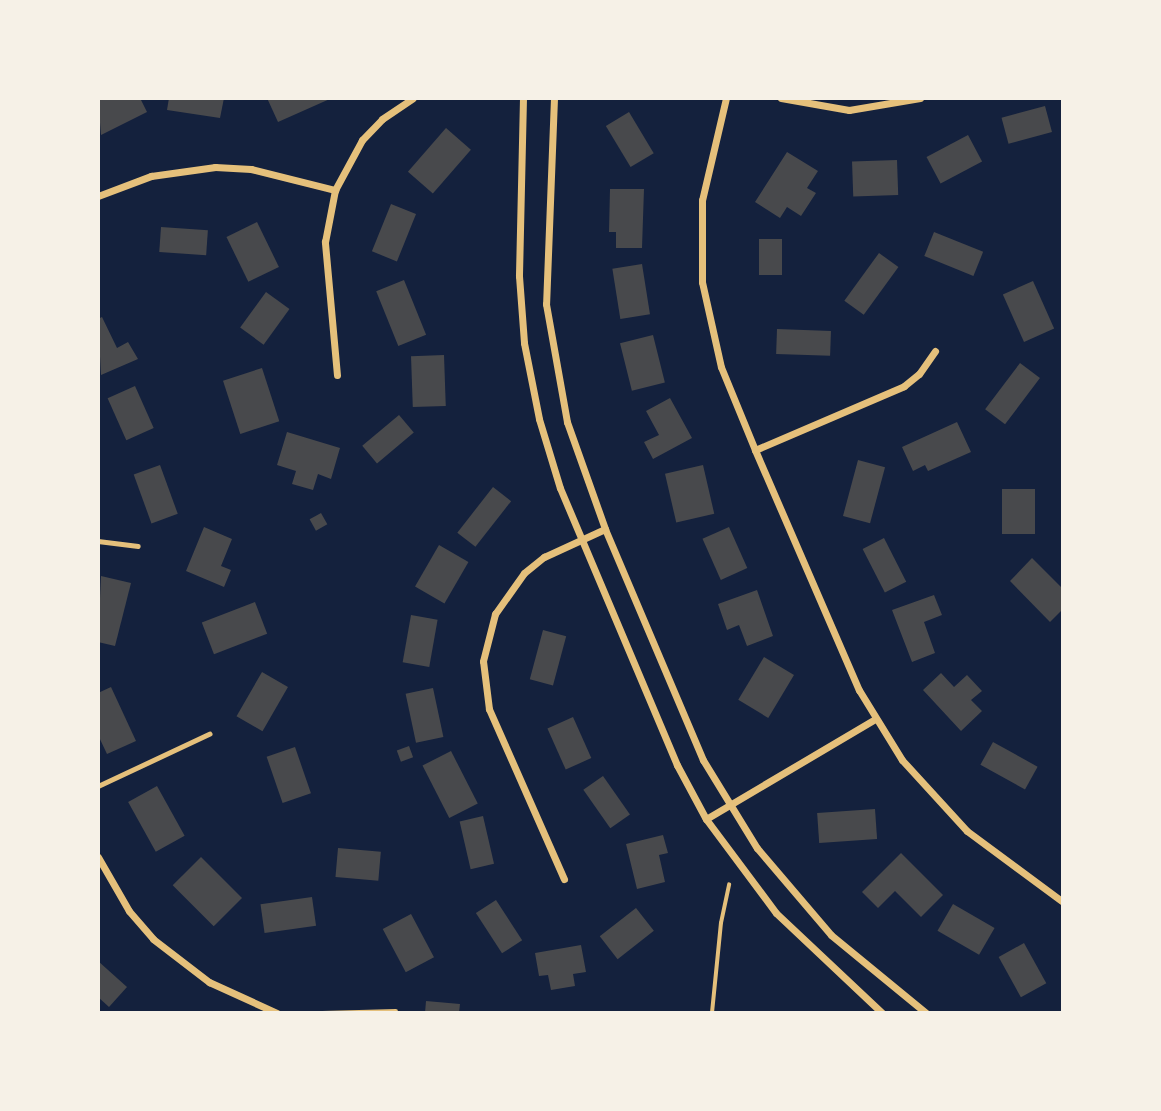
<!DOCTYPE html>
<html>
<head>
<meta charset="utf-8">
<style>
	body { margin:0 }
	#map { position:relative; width:1161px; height:1111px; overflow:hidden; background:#14213d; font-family:"Golos Text",sans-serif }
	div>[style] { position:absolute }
	.building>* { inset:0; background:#48494c; transform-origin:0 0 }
	.path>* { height:3.5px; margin:-1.75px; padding:0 1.75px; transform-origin:1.75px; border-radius:1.75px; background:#e5c07b }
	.service>* { height:4.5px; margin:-2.25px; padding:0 2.25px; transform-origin:2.25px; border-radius:2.25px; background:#e5c07b }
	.minor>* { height:7px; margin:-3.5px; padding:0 3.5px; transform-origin:3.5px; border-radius:3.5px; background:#e5c07b }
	span { translate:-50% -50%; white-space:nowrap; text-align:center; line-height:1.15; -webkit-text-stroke:6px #f6f1e7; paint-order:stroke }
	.frame { position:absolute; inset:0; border:100px solid #f6f1e7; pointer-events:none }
</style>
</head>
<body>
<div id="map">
	<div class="building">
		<div style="clip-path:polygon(98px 98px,140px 98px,147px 112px,101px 135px)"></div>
		<div style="clip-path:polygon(169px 98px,224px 98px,220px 118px,167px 110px)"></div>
		<div style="clip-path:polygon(267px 98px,332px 98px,278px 122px)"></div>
		<div style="left:1045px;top:106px;width:27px;height:45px;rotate:75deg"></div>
		<div style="left:629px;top:112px;width:48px;height:27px;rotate:59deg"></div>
		<div style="left:446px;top:128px;width:33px;height:58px;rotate:41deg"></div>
		<div style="left:968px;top:135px;width:30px;height:47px;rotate:62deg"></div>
		<div style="clip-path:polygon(787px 152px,818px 171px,807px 188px,816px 193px,801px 216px,787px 207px,780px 218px,755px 202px)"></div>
		<div style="left:897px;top:160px;width:35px;height:45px;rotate:88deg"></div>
		<div style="clip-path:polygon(610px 189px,644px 189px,642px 248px,616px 248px,616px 232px,609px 232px)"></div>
		<div style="left:391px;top:204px;width:27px;height:51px;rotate:22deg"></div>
		<div style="left:257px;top:222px;width:50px;height:34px;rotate:64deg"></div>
		<div style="left:161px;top:227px;width:47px;height:25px;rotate:4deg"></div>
		<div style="left:934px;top:232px;width:53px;height:26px;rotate:22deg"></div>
		<div style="left:759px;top:239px;width:23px;height:36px"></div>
		<div style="left:879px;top:253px;width:24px;height:59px;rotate:36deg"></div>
		<div style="left:642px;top:264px;width:51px;height:30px;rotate:81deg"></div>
		<div style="left:404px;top:280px;width:59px;height:30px;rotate:68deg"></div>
		<div style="left:1033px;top:281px;width:52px;height:33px;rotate:66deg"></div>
		<div style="left:266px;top:292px;width:29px;height:44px;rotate:36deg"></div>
		<div style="clip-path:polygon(102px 317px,117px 348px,128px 342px,138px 359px,101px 375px,98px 319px)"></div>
		<div style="left:777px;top:329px;width:54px;height:25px;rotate:2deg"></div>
		<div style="left:653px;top:335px;width:49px;height:34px;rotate:76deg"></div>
		<div style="left:444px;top:355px;width:51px;height:33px;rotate:88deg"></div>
		<div style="left:1020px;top:363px;width:25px;height:58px;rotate:37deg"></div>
		<div style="left:262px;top:368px;width:56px;height:41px;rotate:72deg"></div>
		<div style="left:135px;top:386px;width:46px;height:30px;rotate:66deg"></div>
		<div style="clip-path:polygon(670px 398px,692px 438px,653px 459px,644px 442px,659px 435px,646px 411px)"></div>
		<div style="left:399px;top:415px;width:23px;height:48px;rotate:50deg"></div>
		<div style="clip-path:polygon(957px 422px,971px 452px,928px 471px,925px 465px,913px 471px,902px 447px)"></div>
		<div style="clip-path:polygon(287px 432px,340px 448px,331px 479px,318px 474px,313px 490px,292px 484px,296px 471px,277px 465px)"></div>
		<div style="left:858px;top:460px;width:28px;height:58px;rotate:15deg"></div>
		<div style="left:160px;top:465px;width:52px;height:28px;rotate:70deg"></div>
		<div style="left:703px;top:465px;width:50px;height:39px;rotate:77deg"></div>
		<div style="left:493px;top:487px;width:23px;height:58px;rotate:38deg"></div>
		<div style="left:1002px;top:489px;width:33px;height:45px"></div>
		<div style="left:321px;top:513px;width:13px;height:13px;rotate:61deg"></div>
		<div style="clip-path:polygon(204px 527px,232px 539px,221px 566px,231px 570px,224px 587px,186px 571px)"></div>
		<div style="left:729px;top:527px;width:45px;height:29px;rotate:66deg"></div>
		<div style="left:884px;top:538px;width:49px;height:24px;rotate:63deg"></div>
		<div style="left:439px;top:545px;width:34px;height:48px;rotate:30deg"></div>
		<div style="clip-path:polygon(1032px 558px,1063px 589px,1063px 609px,1050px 622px,1010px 581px)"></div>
		<div style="clip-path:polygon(101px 576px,131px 583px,115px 646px,98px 642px)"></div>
		<div style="clip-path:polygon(757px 590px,773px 636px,747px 646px,739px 625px,727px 630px,718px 604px)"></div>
		<div style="clip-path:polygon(934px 595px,942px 615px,924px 622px,935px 653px,912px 662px,892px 610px)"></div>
		<div style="left:255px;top:602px;width:34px;height:57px;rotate:69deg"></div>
		<div style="left:411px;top:615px;width:27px;height:48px;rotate:10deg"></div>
		<div style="left:543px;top:630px;width:24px;height:51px;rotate:15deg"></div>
		<div style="left:764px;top:657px;width:35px;height:50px;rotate:31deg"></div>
		<div style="left:262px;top:672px;width:30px;height:51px;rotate:30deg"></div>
		<div style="clip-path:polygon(941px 673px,954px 687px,967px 675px,982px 691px,971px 700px,982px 711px,961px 731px,923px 690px)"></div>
		<div style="clip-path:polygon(111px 687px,136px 741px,107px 754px,98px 735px,98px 693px)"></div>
		<div style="left:433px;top:688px;width:50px;height:28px;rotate:78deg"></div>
		<div style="left:573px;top:717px;width:45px;height:28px;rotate:66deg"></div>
		<div style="left:993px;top:742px;width:51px;height:26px;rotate:29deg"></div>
		<div style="left:409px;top:746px;width:12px;height:13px;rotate:70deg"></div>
		<div style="left:295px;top:747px;width:49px;height:30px;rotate:71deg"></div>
		<div style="left:451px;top:751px;width:59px;height:32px;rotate:63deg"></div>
		<div style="left:603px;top:776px;width:47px;height:24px;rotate:55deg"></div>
		<div style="left:157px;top:786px;width:57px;height:33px;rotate:61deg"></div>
		<div style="left:875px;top:809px;width:30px;height:58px;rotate:86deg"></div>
		<div style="left:483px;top:816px;width:49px;height:24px;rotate:77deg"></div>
		<div style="clip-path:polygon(663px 835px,668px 853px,659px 855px,665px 882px,637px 889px,626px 844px)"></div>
		<div style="left:338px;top:848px;width:43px;height:29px;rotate:5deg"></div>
		<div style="clip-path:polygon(901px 853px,943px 895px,921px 917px,895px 891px,878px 908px,862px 892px)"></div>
		<div style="left:201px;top:857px;width:58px;height:40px;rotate:45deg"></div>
		<div style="left:312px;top:897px;width:29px;height:52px;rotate:82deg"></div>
		<div style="left:496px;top:900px;width:48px;height:24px;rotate:57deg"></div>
		<div style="left:953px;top:904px;width:48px;height:31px;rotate:30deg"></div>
		<div style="left:636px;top:908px;width:29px;height:46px;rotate:52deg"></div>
		<div style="left:411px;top:914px;width:49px;height:32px;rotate:62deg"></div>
		<div style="left:1024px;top:943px;width:46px;height:29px;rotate:61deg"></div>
		<div style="clip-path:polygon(581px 945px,586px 972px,573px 974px,575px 986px,551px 990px,548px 975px,539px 976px,535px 953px)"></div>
		<div style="clip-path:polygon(98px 961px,127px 987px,109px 1007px,98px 997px)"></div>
		<div style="clip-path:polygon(426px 1001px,460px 1004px,459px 1013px,425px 1013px)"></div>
	</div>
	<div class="path">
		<div style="left:712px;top:1013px;width:90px;rotate:-84.3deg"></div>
		<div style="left:721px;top:923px;width:39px;rotate:-78deg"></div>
	</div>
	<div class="service">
		<div style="left:98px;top:541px;width:40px;rotate:7.1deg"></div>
		<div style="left:98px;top:786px;width:123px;rotate:-25.1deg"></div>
		<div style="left:322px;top:1013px;width:73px;rotate:-1.6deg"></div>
	</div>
	<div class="minor">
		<div style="left:523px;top:98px;width:178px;rotate:91.3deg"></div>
		<div style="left:519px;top:276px;width:67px;rotate:85.7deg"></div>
		<div style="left:524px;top:343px;width:77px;rotate:78.8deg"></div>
		<div style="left:539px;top:419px;width:72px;rotate:73.1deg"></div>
		<div style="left:560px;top:488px;width:301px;rotate:67.1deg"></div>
		<div style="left:677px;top:765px;width:61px;rotate:61.8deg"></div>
		<div style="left:706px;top:819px;width:117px;rotate:53.3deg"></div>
		<div style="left:776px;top:913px;width:146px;rotate:43.3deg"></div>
		<div style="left:554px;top:98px;width:206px;rotate:92.2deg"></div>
		<div style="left:546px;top:304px;width:120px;rotate:79.9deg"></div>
		<div style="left:567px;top:422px;width:114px;rotate:70.4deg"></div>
		<div style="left:605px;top:529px;width:251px;rotate:67deg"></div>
		<div style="left:703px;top:760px;width:103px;rotate:58.5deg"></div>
		<div style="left:757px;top:848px;width:114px;rotate:49.6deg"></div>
		<div style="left:831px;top:935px;width:123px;rotate:39.4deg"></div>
		<div style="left:726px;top:98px;width:105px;rotate:103.2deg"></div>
		<div style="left:702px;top:200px;width:82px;rotate:90deg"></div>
		<div style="left:702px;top:282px;width:87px;rotate:77.4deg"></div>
		<div style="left:721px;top:367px;width:90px;rotate:67.7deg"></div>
		<div style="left:755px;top:450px;width:262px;rotate:66.6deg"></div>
		<div style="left:859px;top:690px;width:82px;rotate:58.4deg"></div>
		<div style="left:902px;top:760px;width:96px;rotate:47.5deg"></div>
		<div style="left:967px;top:831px;width:119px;rotate:36.5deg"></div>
		<div style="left:781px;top:98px;width:69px;rotate:10deg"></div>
		<div style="left:849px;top:110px;width:72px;rotate:-9.6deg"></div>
		<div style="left:98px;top:196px;width:57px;rotate:-20.7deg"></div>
		<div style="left:151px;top:176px;width:65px;rotate:-8deg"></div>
		<div style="left:215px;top:167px;width:36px;rotate:3deg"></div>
		<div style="left:251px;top:169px;width:87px;rotate:14deg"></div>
		<div style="left:337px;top:375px;width:134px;rotate:-95.2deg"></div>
		<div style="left:325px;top:242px;width:53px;rotate:-79.1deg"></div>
		<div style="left:335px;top:190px;width:57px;rotate:-61.6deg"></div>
		<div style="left:362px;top:140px;width:29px;rotate:-46deg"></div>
		<div style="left:382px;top:119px;width:37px;rotate:-34deg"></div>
		<div style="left:755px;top:450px;width:162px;rotate:-23.2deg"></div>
		<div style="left:904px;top:386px;width:19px;rotate:-39deg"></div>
		<div style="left:919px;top:374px;width:28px;rotate:-55deg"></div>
		<div style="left:706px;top:819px;width:196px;rotate:-30.6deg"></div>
		<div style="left:98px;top:857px;width:62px;rotate:60.1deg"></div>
		<div style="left:129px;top:911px;width:37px;rotate:49deg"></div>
		<div style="left:153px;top:939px;width:71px;rotate:37.5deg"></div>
		<div style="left:209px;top:982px;width:75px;rotate:24.5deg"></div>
		<div style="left:564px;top:879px;width:186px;rotate:-113.8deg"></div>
		<div style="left:489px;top:709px;width:48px;rotate:-97.1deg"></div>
		<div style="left:483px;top:661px;width:49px;rotate:-75.7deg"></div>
		<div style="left:495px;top:614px;width:50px;rotate:-54.7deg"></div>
		<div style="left:524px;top:573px;width:26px;rotate:-39deg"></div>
		<div style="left:544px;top:557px;width:67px;rotate:-24.7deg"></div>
	</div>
	<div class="frame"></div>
</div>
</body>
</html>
